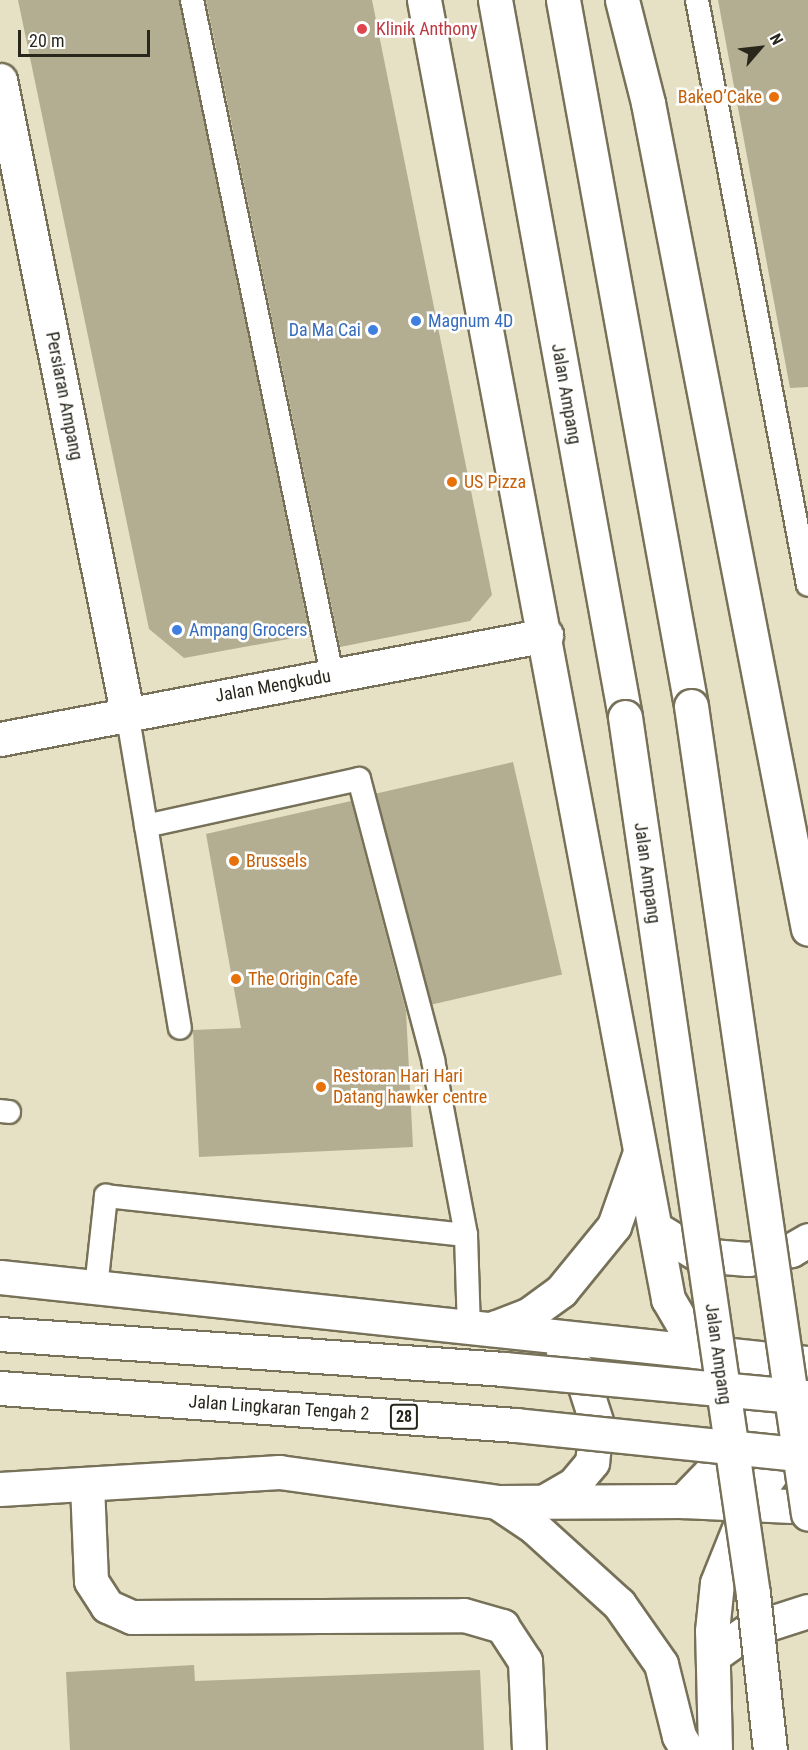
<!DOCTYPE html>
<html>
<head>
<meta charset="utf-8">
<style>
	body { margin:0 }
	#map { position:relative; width:808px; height:1750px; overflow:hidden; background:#e6e1c4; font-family:"Roboto Condensed",sans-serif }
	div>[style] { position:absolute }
	.building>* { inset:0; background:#b3ae92; transform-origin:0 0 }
	.roads { filter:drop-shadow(2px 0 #767158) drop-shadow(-2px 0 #767158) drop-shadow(0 2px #767158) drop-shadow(0 -2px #767158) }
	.lane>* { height:22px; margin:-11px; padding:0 11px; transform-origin:11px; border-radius:11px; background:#fff }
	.street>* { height:33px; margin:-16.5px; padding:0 16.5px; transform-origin:16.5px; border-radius:16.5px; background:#fff }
	.secondary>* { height:33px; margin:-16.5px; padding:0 16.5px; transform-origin:16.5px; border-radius:16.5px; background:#fff }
	.bridges { filter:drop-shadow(2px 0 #767158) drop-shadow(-2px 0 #767158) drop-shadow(0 2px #767158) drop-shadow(0 -2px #767158) }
	.secondary-bridge>* { height:33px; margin:-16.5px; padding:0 16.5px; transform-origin:16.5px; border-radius:16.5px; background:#fff }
	.highway-bridge>* { height:33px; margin:-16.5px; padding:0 16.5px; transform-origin:16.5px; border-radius:16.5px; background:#fff }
	.dots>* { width:16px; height:16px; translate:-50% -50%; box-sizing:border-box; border:3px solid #fff; border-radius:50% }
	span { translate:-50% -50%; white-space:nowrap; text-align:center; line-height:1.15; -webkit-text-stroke:5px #fff; paint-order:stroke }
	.shield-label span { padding:2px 4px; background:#fff; border:2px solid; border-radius:4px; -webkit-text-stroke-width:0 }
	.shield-label { font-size:16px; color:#29271c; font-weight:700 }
	.health-label { font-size:18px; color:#be3a42 }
	.left { translate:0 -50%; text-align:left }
	.food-label { font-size:18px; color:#c56008 }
	.right { translate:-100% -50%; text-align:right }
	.shop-label { font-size:18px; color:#366cbe }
	.street-label { font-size:18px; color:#29271c }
	.north { position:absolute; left:730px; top:18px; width:60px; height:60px; -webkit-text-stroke:4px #fff; paint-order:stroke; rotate:62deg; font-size:16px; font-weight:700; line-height:24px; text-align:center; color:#29271c }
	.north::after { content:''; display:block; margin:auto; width:21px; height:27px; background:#29271c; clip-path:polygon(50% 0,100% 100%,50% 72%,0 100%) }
	.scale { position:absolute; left:18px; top:30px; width:132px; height:27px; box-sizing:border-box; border:3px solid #29271c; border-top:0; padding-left:8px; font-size:18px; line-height:21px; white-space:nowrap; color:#29271c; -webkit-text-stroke:4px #fff; paint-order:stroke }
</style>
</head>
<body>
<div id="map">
	<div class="building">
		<div style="clip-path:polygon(18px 0,179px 0,310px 635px,184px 658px,149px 629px)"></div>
		<div style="clip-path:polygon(206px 0,372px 0,492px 595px,470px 621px,340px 647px)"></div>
		<div style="clip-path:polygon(718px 0,808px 0,808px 387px,790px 388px)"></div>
		<div style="left:513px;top:762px;width:218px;height:140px;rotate:77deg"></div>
		<div style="clip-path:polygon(351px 801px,406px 1011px,413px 1147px,199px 1157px,193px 1030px,241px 1028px,206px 834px)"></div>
		<div style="clip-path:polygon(194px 1665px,195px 1681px,480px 1670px,484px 1750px,70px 1750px,66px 1672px)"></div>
	</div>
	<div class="roads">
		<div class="lane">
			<div style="left:192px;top:0;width:689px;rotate:78.28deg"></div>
			<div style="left:697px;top:0;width:595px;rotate:79.26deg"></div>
			<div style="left:127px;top:712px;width:320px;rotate:80.5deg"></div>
			<div style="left:146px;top:826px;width:218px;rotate:-12.4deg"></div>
			<div style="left:359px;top:779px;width:291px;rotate:75.2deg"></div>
			<div style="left:433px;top:1060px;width:178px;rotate:79.3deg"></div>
			<div style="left:466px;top:1235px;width:94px;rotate:88.2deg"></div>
			<div style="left:0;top:1111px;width:9px;rotate:6deg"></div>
			<div style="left:96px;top:1288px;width:93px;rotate:-83.8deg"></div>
			<div style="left:106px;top:1196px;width:362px;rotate:6.2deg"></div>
		</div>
		<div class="street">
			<div style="left:0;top:80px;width:645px;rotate:78.64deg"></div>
			<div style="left:0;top:739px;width:556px;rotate:-10.78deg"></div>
			<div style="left:87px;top:1485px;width:96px;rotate:87.6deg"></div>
			<div style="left:91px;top:1581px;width:30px;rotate:57deg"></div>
			<div style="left:107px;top:1606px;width:27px;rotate:24deg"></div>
			<div style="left:132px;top:1617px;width:332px;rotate:-0.3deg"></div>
			<div style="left:464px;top:1615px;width:40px;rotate:16deg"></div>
			<div style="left:502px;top:1626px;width:42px;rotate:56.7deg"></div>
			<div style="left:525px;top:1661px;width:89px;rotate:87.4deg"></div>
		</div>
		<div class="secondary">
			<div style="left:424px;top:0;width:1322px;rotate:79.36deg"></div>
			<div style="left:668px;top:1299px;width:61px;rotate:59.7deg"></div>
			<div style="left:699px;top:1352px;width:144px;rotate:40.8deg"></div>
			<div style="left:495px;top:0;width:729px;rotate:79.72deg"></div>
			<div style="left:563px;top:0;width:718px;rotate:79.72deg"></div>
			<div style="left:622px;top:0;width:106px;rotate:75.8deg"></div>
			<div style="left:648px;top:103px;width:841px;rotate:79.04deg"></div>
			<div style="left:655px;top:1228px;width:52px;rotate:31.5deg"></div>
			<div style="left:699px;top:1255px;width:49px;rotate:4.7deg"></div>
			<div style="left:748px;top:1259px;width:44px;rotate:-11.8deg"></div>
			<div style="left:791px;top:1250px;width:20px;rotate:-30deg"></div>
			<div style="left:0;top:1277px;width:813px;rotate:6.08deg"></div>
			<div style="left:491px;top:1329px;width:40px;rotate:-21deg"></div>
			<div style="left:528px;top:1315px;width:41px;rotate:-36deg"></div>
			<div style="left:561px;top:1291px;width:84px;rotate:-50.8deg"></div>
			<div style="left:614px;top:1226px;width:78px;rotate:-70.6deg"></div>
			<div style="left:0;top:1489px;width:280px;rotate:-3.5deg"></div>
			<div style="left:279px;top:1472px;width:220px;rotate:7.8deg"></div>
			<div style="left:497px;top:1502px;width:186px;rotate:-0.3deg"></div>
			<div style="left:683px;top:1501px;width:125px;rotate:2.7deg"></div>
			<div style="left:683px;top:1501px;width:144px;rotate:-46.1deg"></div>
			<div style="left:497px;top:1502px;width:45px;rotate:34deg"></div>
			<div style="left:534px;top:1527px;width:115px;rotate:42.2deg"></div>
			<div style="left:619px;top:1604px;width:73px;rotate:55deg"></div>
			<div style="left:661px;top:1664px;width:74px;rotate:76deg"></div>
			<div style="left:679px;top:1736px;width:16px;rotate:60deg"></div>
			<div style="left:543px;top:1502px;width:34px;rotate:-30deg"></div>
			<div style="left:573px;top:1485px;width:30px;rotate:-50deg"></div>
			<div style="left:592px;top:1462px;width:38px;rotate:-83deg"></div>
			<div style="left:597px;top:1424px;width:56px;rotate:-107.8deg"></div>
			<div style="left:580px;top:1371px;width:23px;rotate:-139deg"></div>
			<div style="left:714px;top:1655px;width:43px;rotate:-35.5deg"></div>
			<div style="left:749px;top:1630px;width:62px;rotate:-17.9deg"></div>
			<div style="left:715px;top:1750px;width:119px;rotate:-91.4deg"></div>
			<div style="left:712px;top:1631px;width:48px;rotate:-84.1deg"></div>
			<div style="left:717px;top:1583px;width:83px;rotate:-68.1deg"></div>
			<div style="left:748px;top:1506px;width:90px;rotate:-54.5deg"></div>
		</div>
	</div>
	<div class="bridges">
		<div class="secondary-bridge">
			<div style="left:691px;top:706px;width:816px;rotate:81.76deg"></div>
			<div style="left:625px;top:717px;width:886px;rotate:81.7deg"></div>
			<div style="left:753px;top:1594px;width:157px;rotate:83.8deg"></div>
		</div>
		<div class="highway-bridge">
			<div style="left:0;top:1334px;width:505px;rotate:3.97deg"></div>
			<div style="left:504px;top:1369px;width:305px;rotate:5.3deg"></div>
			<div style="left:0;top:1388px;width:517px;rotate:4.1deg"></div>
			<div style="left:516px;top:1425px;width:294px;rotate:5.9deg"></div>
		</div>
	</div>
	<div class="dots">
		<div style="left:362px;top:29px;background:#e0444e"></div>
		<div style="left:774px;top:97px;background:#e8710a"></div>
		<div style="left:416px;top:321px;background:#3f7fe0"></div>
		<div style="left:373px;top:330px;background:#3f7fe0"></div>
		<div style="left:452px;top:482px;background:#e8710a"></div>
		<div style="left:177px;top:630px;background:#3f7fe0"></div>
		<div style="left:234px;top:861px;background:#e8710a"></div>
		<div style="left:236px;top:979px;background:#e8710a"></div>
		<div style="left:321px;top:1087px;background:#e8710a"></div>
	</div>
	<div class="shield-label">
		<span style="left:404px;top:1417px">28</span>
	</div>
	<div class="health-label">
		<span class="left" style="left:376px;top:29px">Klinik Anthony</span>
	</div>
	<div class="food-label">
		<span class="right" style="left:762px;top:97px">BakeO’Cake</span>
		<span class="left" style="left:464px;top:482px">US Pizza</span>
		<span class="left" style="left:246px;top:861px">Brussels</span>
		<span class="left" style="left:248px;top:979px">The Origin Cafe</span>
		<span class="left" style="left:333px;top:1087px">Restoran Hari Hari<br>Datang hawker centre</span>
	</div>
	<div class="shop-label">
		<span class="left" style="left:428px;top:321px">Magnum 4D</span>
		<span class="right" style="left:361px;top:330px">Da Ma Cai</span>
		<span class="left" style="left:189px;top:630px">Ampang Grocers</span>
	</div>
	<div class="street-label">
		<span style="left:566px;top:394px;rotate:80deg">Jalan Ampang</span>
		<span style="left:64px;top:396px;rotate:79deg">Persiaran Ampang</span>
		<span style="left:273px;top:686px;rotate:-10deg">Jalan Mengkudu</span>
		<span style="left:647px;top:873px;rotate:82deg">Jalan Ampang</span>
		<span style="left:718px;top:1354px;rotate:82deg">Jalan Ampang</span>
		<span style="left:279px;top:1408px;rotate:4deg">Jalan Lingkaran Tengah 2</span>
	</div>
	<div class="north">N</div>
	<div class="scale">20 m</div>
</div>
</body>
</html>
